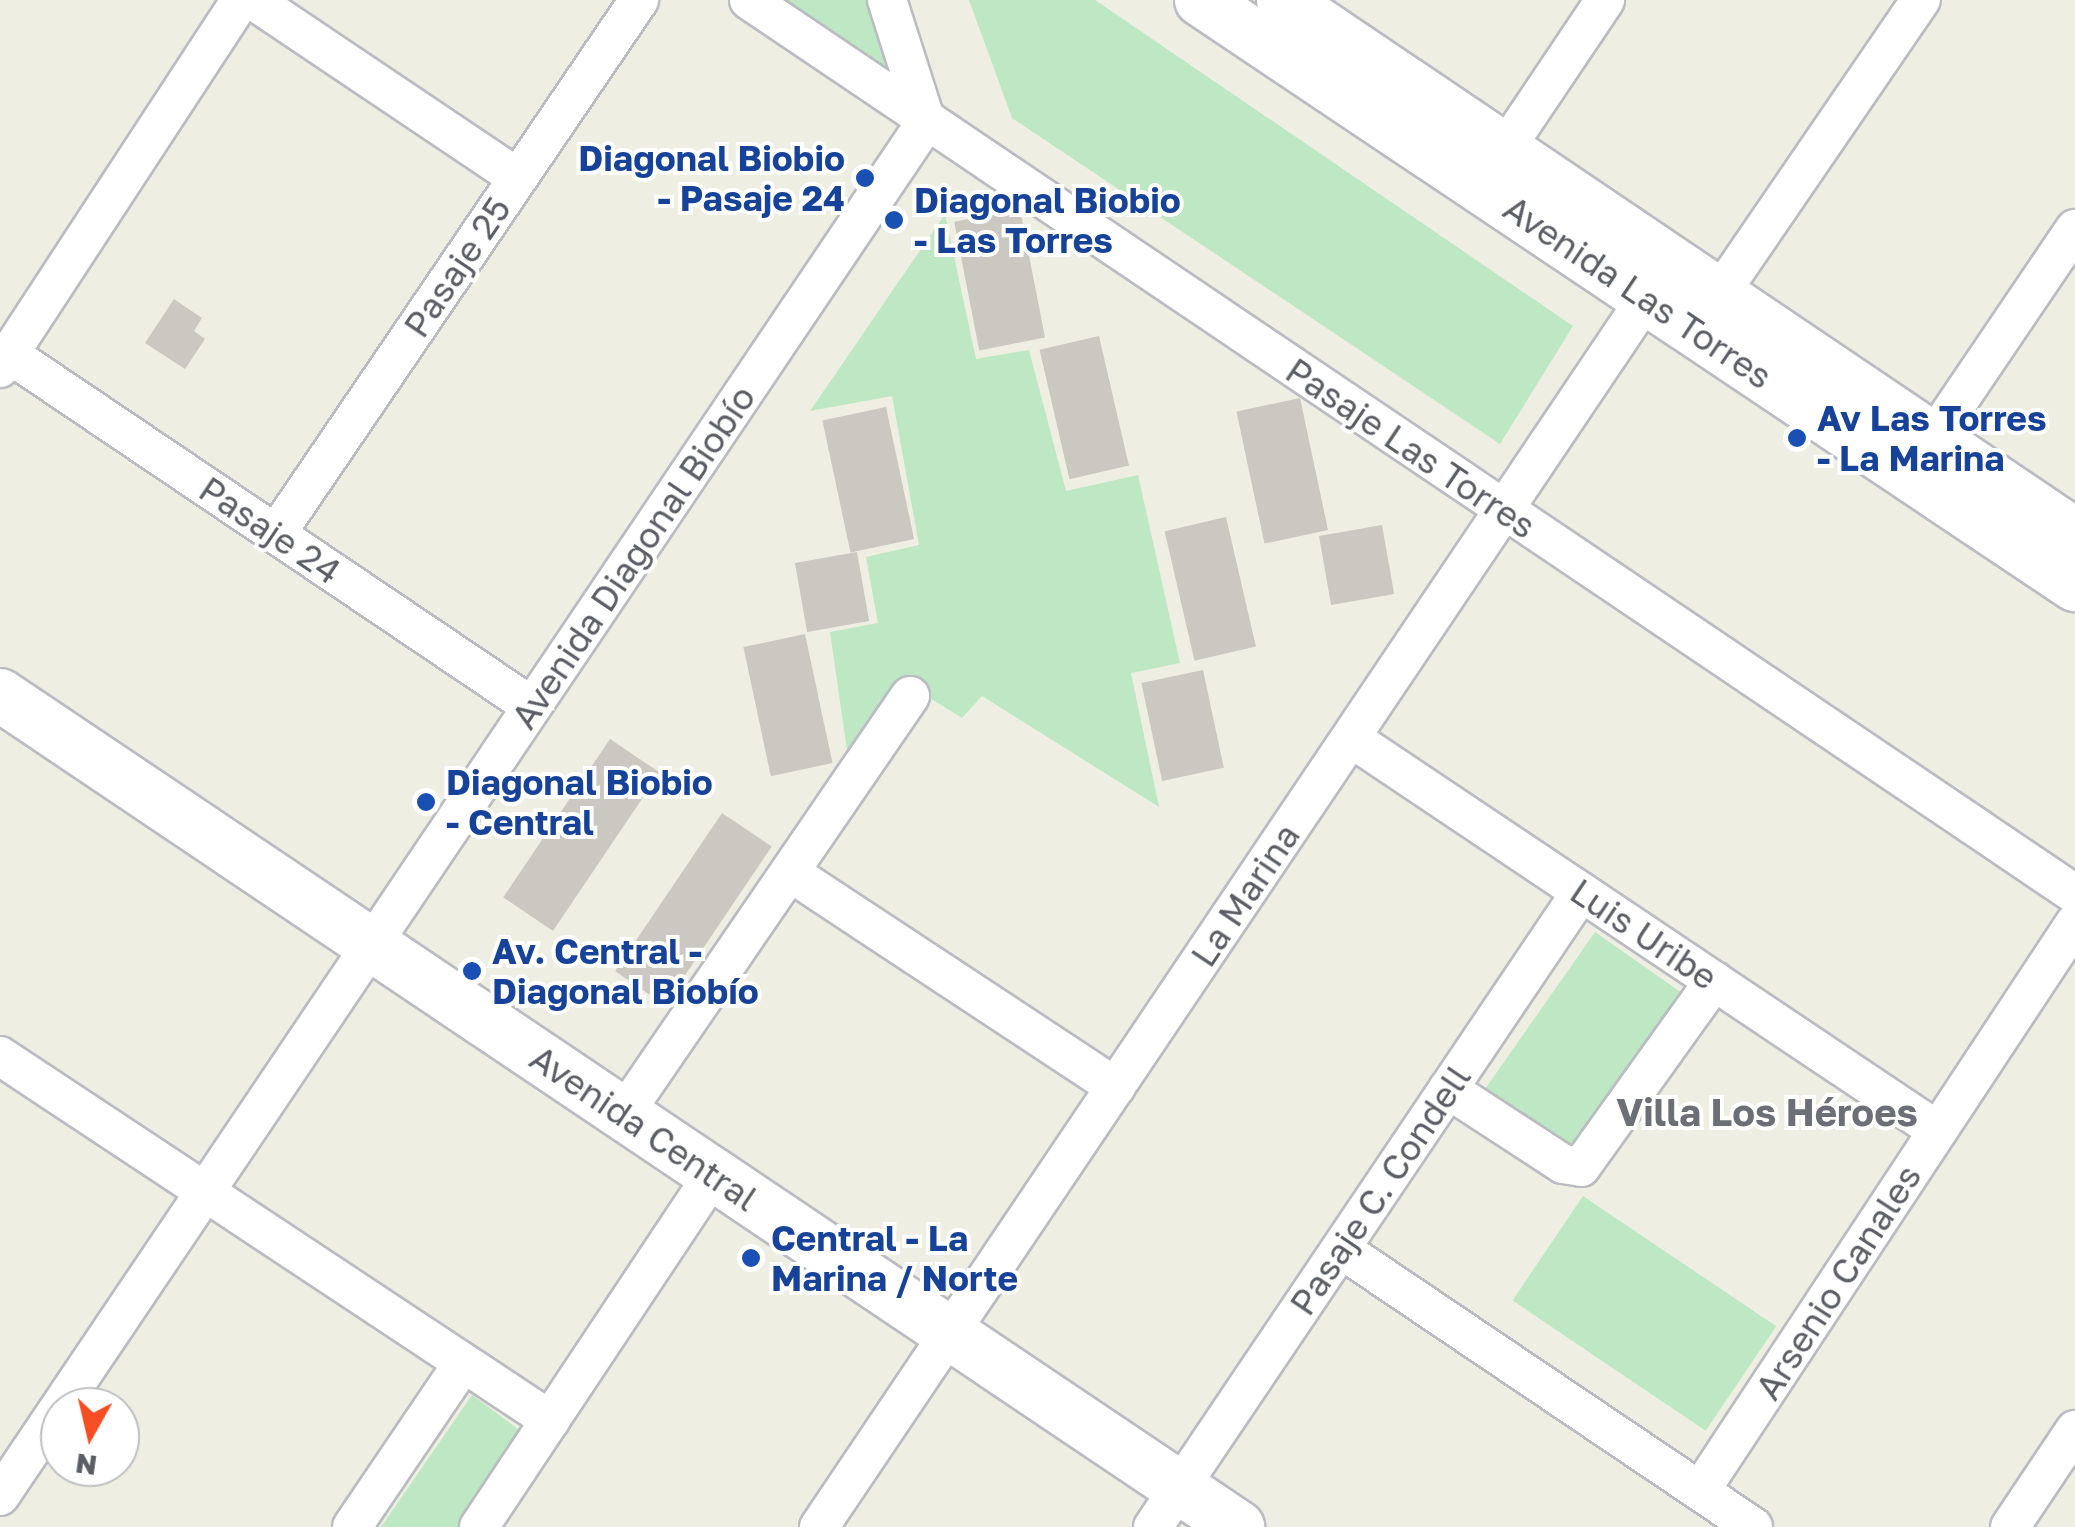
<!DOCTYPE html>
<html>
<head>
<meta charset="utf-8">
<style>
	body { margin:0 }
	#map { position:relative; width:2075px; height:1527px; overflow:hidden; background:#efeee2; font-family:"Golos Text",sans-serif }
	div>[style] { position:absolute }
	.green>* { inset:0; background:#bde8c3; transform-origin:0 0 }
	.building>* { inset:0; background:#cac8c0; transform-origin:0 0 }
	.roads { filter:drop-shadow(2px 0 #babcc2) drop-shadow(-2px 0 #babcc2) drop-shadow(0 2px #babcc2) drop-shadow(0 -2px #babcc2) }
	.street>* { height:38px; margin:-19px; padding:0 19px; transform-origin:19px; border-radius:19px; background:#fff }
	.secondary>* { height:52px; margin:-26px; padding:0 26px; transform-origin:26px; border-radius:26px; background:#fff }
	.dots>* { width:28px; height:28px; translate:-50% -50%; box-sizing:border-box; border:5px solid #fff; border-radius:50% }
	span { translate:-50% -50%; white-space:nowrap; text-align:center; line-height:1.15; -webkit-text-stroke:8px #fff; paint-order:stroke }
	.transit-label { font-size:35px; color:#164399; font-weight:700 }
	.right { translate:-100% -50%; text-align:right }
	.left { translate:0 -50%; text-align:left }
	.street-label { font-size:35px; color:#5b5e64 }
	.neighbourhood-label { font-size:38px; color:#6c7076; font-weight:700 }
	.north { position:absolute; left:40px; top:1387px; width:100px; height:100px; box-sizing:border-box; background:#fff; border:2px solid #bdbfc1; border-radius:50%; rotate:188deg; font-size:28px; font-weight:700; line-height:40px; text-align:center; color:#5b5e64 }
	.north::after { content:''; display:block; margin:auto; width:35px; height:45px; background:#f54e23; clip-path:polygon(50% 0,100% 100%,50% 72%,0 100%) }
</style>
</head>
<body>
<div id="map">
	<div class="green">
		<div style="clip-path:polygon(773px 0,866px 0,892px 77px)"></div>
		<div style="clip-path:polygon(969px 0,1095px 0,1573px 326px,1500px 444px,1012px 118px)"></div>
		<div style="clip-path:polygon(945px 214px,976px 359px,1029px 350px,1066px 491px,1138px 475px,1180px 663px,1131px 673px,1159px 807px,982px 696px,962px 718px,901px 680px,847px 750px,830px 632px,878px 623px,866px 557px,919px 545px,892px 396px,810px 411px)"></div>
		<div style="left:1595px;top:932px;width:104px;height:193px;rotate:35deg"></div>
		<div style="left:1583px;top:1196px;width:233px;height:126px;rotate:34deg"></div>
		<div style="clip-path:polygon(472px 1395px,522px 1432px,462px 1527px,381px 1527px)"></div>
	</div>
	<div class="building">
		<div style="left:1020px;top:209px;width:131px;height:67px;rotate:79deg"></div>
		<div style="clip-path:polygon(174px 299px,202px 318px,194px 331px,205px 339px,185px 369px,145px 343px)"></div>
		<div style="left:1099px;top:336px;width:133px;height:61px;rotate:77deg"></div>
		<div style="left:1300px;top:398px;width:135px;height:65px;rotate:78deg"></div>
		<div style="left:886px;top:407px;width:135px;height:65px;rotate:78deg"></div>
		<div style="left:1226px;top:517px;width:133px;height:63px;rotate:77deg"></div>
		<div style="left:1382px;top:525px;width:70px;height:64px;rotate:80deg"></div>
		<div style="left:857px;top:552px;width:70px;height:63px;rotate:80deg"></div>
		<div style="left:805px;top:634px;width:132px;height:63px;rotate:78deg"></div>
		<div style="left:1203px;top:670px;width:100px;height:63px;rotate:78deg"></div>
		<div style="left:610px;top:739px;width:60px;height:191px;rotate:34deg"></div>
		<div style="left:722px;top:813px;width:60px;height:191px;rotate:34deg"></div>
	</div>
	<div class="roads">
		<div class="street">
			<div style="left:253px;top:0;width:319px;rotate:33.9deg"></div>
			<div style="left:749px;top:0;width:1599px;rotate:33.99deg"></div>
			<div style="left:1503px;top:152px;width:183px;rotate:-56.1deg"></div>
			<div style="left:1718px;top:296px;width:359px;rotate:-55.6deg"></div>
			<div style="left:9px;top:354px;width:630px;rotate:33.99deg"></div>
			<div style="left:0;top:368px;width:440px;rotate:-56.8deg"></div>
			<div style="left:1932px;top:440px;width:255px;rotate:-55.9deg"></div>
			<div style="left:276px;top:534px;width:646px;rotate:-55.79deg"></div>
			<div style="left:1351px;top:738px;width:706px;rotate:33.8deg"></div>
			<div style="left:791px;top:873px;width:389px;rotate:33.4deg"></div>
			<div style="left:0;top:1056px;width:660px;rotate:33.5deg"></div>
			<div style="left:1448px;top:1089px;width:137px;rotate:33.1deg"></div>
			<div style="left:1563px;top:1164px;width:18px;rotate:9deg"></div>
			<div style="left:1581px;top:1167px;width:229px;rotate:-54.4deg"></div>
			<div style="left:623px;top:1115px;width:508px;rotate:-55.59deg"></div>
			<div style="left:1341px;top:1249px;width:497px;rotate:34deg"></div>
			<div style="left:1700px;top:1491px;width:681px;rotate:-56.57deg"></div>
			<div style="left:0;top:1496px;width:1657px;rotate:-56.02deg"></div>
			<div style="left:926px;top:122px;width:128px;rotate:-107.7deg"></div>
			<div style="left:352px;top:1527px;width:198px;rotate:-55.9deg"></div>
			<div style="left:479px;top:1527px;width:423px;rotate:-56.4deg"></div>
			<div style="left:819px;top:1527px;width:1506px;rotate:-56.05deg"></div>
			<div style="left:1153px;top:1527px;width:766px;rotate:-56.02deg"></div>
			<div style="left:2010px;top:1527px;width:117px;rotate:-56.2deg"></div>
		</div>
		<div class="secondary">
			<div style="left:1201px;top:0;width:1052px;rotate:33.8deg"></div>
			<div style="left:1283px;top:0;width:956px;rotate:34.04deg"></div>
			<div style="left:0;top:695px;width:1492px;rotate:33.9deg"></div>
		</div>
	</div>
	<div class="dots">
		<div style="left:865px;top:178px;background:#1a4fb4"></div>
		<div style="left:894px;top:220px;background:#1a4fb4"></div>
		<div style="left:1797px;top:438px;background:#1a4fb4"></div>
		<div style="left:426px;top:802px;background:#1a4fb4"></div>
		<div style="left:472px;top:971px;background:#1a4fb4"></div>
		<div style="left:751px;top:1258px;background:#1a4fb4"></div>
	</div>
	<div class="transit-label">
		<span class="right" style="left:845px;top:178px">Diagonal Biobio<br>- Pasaje 24</span>
		<span class="left" style="left:914px;top:220px">Diagonal Biobio<br>- Las Torres</span>
		<span class="left" style="left:1817px;top:438px">Av Las Torres<br>- La Marina</span>
		<span class="left" style="left:446px;top:802px">Diagonal Biobio<br>- Central</span>
		<span class="left" style="left:492px;top:971px">Av. Central -<br>Diagonal Biobío</span>
		<span class="left" style="left:771px;top:1258px">Central - La<br>Marina / Norte</span>
	</div>
	<div class="street-label">
		<span style="left:457px;top:267px;rotate:-56deg">Pasaje 25</span>
		<span style="left:1638px;top:292px;rotate:34deg">Avenida Las Torres</span>
		<span style="left:1411px;top:448px;rotate:34deg">Pasaje Las Torres</span>
		<span style="left:270px;top:530px;rotate:34deg">Pasaje 24</span>
		<span style="left:633px;top:557px;rotate:-56deg">Avenida Diagonal Biobío</span>
		<span style="left:1245px;top:895px;rotate:-56deg">La Marina</span>
		<span style="left:1644px;top:934px;rotate:34deg">Luis Uribe</span>
		<span style="left:644px;top:1128px;rotate:34deg">Avenida Central</span>
		<span style="left:1380px;top:1190px;rotate:-56deg">Pasaje C. Condell</span>
		<span style="left:1838px;top:1282px;rotate:-57deg">Arsenio Canales</span>
	</div>
	<div class="neighbourhood-label">
		<span style="left:1767px;top:1112px">Villa Los Héroes</span>
	</div>
	<div class="north">N</div>
</div>
</body>
</html>
